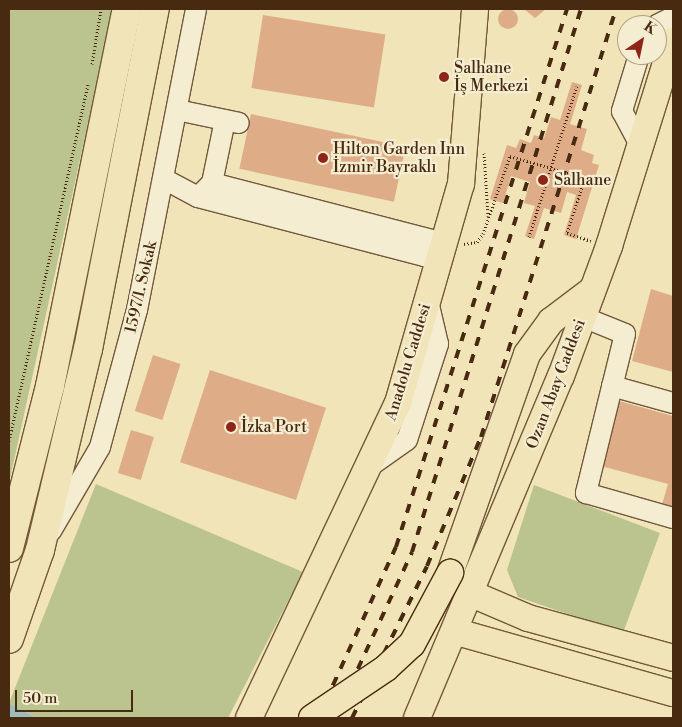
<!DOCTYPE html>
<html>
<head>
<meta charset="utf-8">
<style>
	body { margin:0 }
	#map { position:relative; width:682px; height:727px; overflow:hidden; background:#f0e4b8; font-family:"Libre Bodoni",serif }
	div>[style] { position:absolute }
	.green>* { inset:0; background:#bbc48e }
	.water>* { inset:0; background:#9fbcba }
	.building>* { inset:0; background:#dead88; transform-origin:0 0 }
	.round { border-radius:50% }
	.path>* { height:3px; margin-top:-1.5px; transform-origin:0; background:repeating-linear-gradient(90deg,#482a10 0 1px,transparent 0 3.5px) }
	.roads { filter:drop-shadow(1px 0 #72583a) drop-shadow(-1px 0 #72583a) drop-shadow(0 1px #72583a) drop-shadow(0 -1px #72583a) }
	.minor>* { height:20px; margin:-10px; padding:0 10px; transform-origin:10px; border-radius:10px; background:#f5edd1 }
	.major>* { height:26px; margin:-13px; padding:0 13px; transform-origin:13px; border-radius:13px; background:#f0e4b8 }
	.highway>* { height:28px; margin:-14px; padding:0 14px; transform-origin:14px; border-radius:14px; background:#f0e4b8 }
	.rail>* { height:4px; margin-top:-2px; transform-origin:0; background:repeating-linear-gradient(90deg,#482a10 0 9px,transparent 0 18px) }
	.path-bridge>* { height:3px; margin-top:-1.5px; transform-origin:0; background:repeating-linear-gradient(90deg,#482a10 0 1px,transparent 0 3.5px) }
	.bridges { filter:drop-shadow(1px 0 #482a10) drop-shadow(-1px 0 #482a10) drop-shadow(0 1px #482a10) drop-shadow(0 -1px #482a10) }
	.major-bridge>* { height:26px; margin:-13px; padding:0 13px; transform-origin:13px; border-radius:13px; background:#f0e4b8 }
	.dots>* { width:14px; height:14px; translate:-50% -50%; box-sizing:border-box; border:2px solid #f5edd1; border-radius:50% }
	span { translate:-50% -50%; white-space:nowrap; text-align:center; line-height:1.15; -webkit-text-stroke:4.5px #f5edd1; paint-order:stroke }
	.poi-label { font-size:16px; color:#482a10 }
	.left { translate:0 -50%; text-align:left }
	.street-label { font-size:16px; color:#482a10 }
	.frame { position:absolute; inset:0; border:10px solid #482a10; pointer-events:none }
	.north { position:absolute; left:617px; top:15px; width:50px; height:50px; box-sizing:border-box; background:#f5edd1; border:1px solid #b09f84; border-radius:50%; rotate:34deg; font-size:14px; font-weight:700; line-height:20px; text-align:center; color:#482a10 }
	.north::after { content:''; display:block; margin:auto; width:18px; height:22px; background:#8f2418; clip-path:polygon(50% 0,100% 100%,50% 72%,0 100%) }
	.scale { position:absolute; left:15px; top:690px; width:118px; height:22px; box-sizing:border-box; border:2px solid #482a10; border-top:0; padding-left:6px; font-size:15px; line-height:18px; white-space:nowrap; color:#482a10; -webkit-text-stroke:4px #f5edd1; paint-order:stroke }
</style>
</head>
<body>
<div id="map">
	<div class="green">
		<div style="clip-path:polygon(9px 9px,113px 9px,9px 483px)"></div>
		<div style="clip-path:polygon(96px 484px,303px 572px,228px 718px,37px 718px,9px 703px)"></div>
		<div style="clip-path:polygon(534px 485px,660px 533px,623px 633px,518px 597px,507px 570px)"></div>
	</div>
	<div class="water">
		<div style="clip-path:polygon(9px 703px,37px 718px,9px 718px)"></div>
	</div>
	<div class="building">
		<div style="clip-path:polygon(524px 9px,546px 9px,535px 18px)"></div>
		<div class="round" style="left:498px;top:9px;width:20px;height:20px"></div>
		<div style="left:263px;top:15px;width:124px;height:74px;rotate:9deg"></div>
		<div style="clip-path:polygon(572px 82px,582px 85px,570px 124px,587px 129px,581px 150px,594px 155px,592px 163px,599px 165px,576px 239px,564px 235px,576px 195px,567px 192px,561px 213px,544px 208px,534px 239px,525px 236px,535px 206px,524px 203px,530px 182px,511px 176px,503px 203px,490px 199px,507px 145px,516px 148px,520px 139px,531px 143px,534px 135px,544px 138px,551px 117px,560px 120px)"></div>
		<div style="left:251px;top:114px;width:158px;height:56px;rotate:12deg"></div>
		<div style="clip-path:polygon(651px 289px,673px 296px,673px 372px,632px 361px)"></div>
		<div style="left:153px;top:355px;width:29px;height:59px;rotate:18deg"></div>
		<div style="left:210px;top:370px;width:122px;height:97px;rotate:18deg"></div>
		<div style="clip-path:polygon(619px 401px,673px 416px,673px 511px,661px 508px,668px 484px,601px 466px)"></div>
		<div style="left:131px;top:430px;width:24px;height:45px;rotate:17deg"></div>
	</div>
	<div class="path">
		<div style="left:92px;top:64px;width:56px;rotate:-80.7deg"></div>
		<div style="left:484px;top:153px;width:63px;rotate:86.4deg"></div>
		<div style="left:585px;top:178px;width:58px;rotate:108.1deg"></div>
		<div style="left:567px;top:233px;width:25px;rotate:18deg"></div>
		<div style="left:529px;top:237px;width:158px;rotate:-72.4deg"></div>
		<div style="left:464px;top:244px;width:13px;rotate:-9deg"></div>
		<div style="left:477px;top:242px;width:10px;rotate:-53deg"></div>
		<div style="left:483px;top:234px;width:83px;rotate:-70.9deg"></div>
		<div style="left:9px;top:441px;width:365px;rotate:-77.5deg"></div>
	</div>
	<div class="roads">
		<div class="minor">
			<div style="left:657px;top:25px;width:18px;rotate:-27deg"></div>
			<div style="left:639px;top:55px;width:59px;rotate:106.9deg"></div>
			<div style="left:622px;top:111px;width:40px;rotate:62deg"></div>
			<div style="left:177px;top:110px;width:63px;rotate:11.8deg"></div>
			<div style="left:164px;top:179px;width:38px;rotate:28deg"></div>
			<div style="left:198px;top:197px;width:234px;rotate:14.6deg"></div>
			<div style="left:424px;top:256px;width:24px;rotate:-33deg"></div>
			<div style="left:212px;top:183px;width:64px;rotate:-78.3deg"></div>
			<div style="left:198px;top:197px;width:20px;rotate:-45deg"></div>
			<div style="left:212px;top:183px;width:240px;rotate:14.5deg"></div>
			<div style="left:583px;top:317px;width:45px;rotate:22deg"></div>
			<div style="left:625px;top:334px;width:164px;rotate:103.8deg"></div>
			<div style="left:586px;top:493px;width:91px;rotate:16deg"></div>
			<div style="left:612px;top:386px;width:63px;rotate:15.6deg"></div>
			<div style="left:370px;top:466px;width:45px;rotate:-35.1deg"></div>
			<div style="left:407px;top:440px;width:101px;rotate:-72.1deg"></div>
			<div style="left:438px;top:344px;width:44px;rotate:-103.1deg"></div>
			<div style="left:51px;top:531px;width:97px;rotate:-59.7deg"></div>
			<div style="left:100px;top:447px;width:142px;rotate:-74.9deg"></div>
			<div style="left:137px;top:310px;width:307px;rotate:-78.9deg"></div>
		</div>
		<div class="major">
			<div style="left:450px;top:573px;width:232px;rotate:-70.6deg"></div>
			<div style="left:527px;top:354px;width:41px;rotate:-54deg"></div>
			<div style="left:551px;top:321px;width:51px;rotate:-37.1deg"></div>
			<div style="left:472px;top:594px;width:61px;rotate:23.2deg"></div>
			<div style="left:528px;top:618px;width:150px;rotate:15.4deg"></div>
			<div style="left:457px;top:632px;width:224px;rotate:15.8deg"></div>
			<div style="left:249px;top:718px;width:348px;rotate:-64.7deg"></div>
			<div style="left:398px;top:403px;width:228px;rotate:-74deg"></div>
			<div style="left:461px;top:184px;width:176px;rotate:-85.4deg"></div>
			<div style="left:417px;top:718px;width:371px;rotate:-67.2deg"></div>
			<div style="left:561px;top:376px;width:139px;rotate:-69.7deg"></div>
			<div style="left:609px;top:246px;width:215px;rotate:-72.7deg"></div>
		</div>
		<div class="highway">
			<div style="left:9px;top:548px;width:167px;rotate:-75.8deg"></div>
			<div style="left:50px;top:386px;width:385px;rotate:-78.5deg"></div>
			<div style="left:9px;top:639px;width:94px;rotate:-70.8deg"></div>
			<div style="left:40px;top:550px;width:207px;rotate:-76.6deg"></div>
			<div style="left:88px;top:349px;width:347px;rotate:-78.9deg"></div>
		</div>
	</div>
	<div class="rail">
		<div style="left:318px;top:718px;width:188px;rotate:-65.5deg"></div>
		<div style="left:396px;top:547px;width:565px;rotate:-72.37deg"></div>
		<div style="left:335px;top:718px;width:183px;rotate:-65.1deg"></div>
		<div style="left:412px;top:552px;width:569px;rotate:-72.71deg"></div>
		<div style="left:352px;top:718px;width:169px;rotate:-63.7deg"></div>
		<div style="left:427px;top:566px;width:140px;rotate:-67.3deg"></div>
		<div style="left:481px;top:437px;width:449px;rotate:-72.5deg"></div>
	</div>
	<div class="path-bridge">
		<div style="left:510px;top:156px;width:78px;rotate:16.3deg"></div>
	</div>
	<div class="bridges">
		<div class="major-bridge">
			<div style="left:312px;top:718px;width:89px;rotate:-34deg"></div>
			<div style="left:386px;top:668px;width:35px;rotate:-43deg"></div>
			<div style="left:412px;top:644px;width:81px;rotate:-61.8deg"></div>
		</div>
	</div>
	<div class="dots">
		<div style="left:444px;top:77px;background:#8f2418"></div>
		<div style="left:323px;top:158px;background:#8f2418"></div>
		<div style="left:543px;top:180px;background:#8f2418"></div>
		<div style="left:231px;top:427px;background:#8f2418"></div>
	</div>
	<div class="poi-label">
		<span class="left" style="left:454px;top:77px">Salhane<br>İş Merkezi</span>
		<span class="left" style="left:333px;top:158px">Hilton Garden Inn<br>İzmir Bayraklı</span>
		<span class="left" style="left:554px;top:180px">Salhane</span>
		<span class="left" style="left:241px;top:427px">İzka Port</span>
	</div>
	<div class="street-label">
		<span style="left:141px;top:287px;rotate:-77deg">1597/1. Sokak</span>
		<span style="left:408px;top:362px;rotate:-73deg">Anadolu Caddesi</span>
		<span style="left:556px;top:384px;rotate:-69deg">Ozan Abay Caddesi</span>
	</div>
	<div class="frame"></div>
	<div class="north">K</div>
	<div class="scale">50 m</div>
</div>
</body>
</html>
